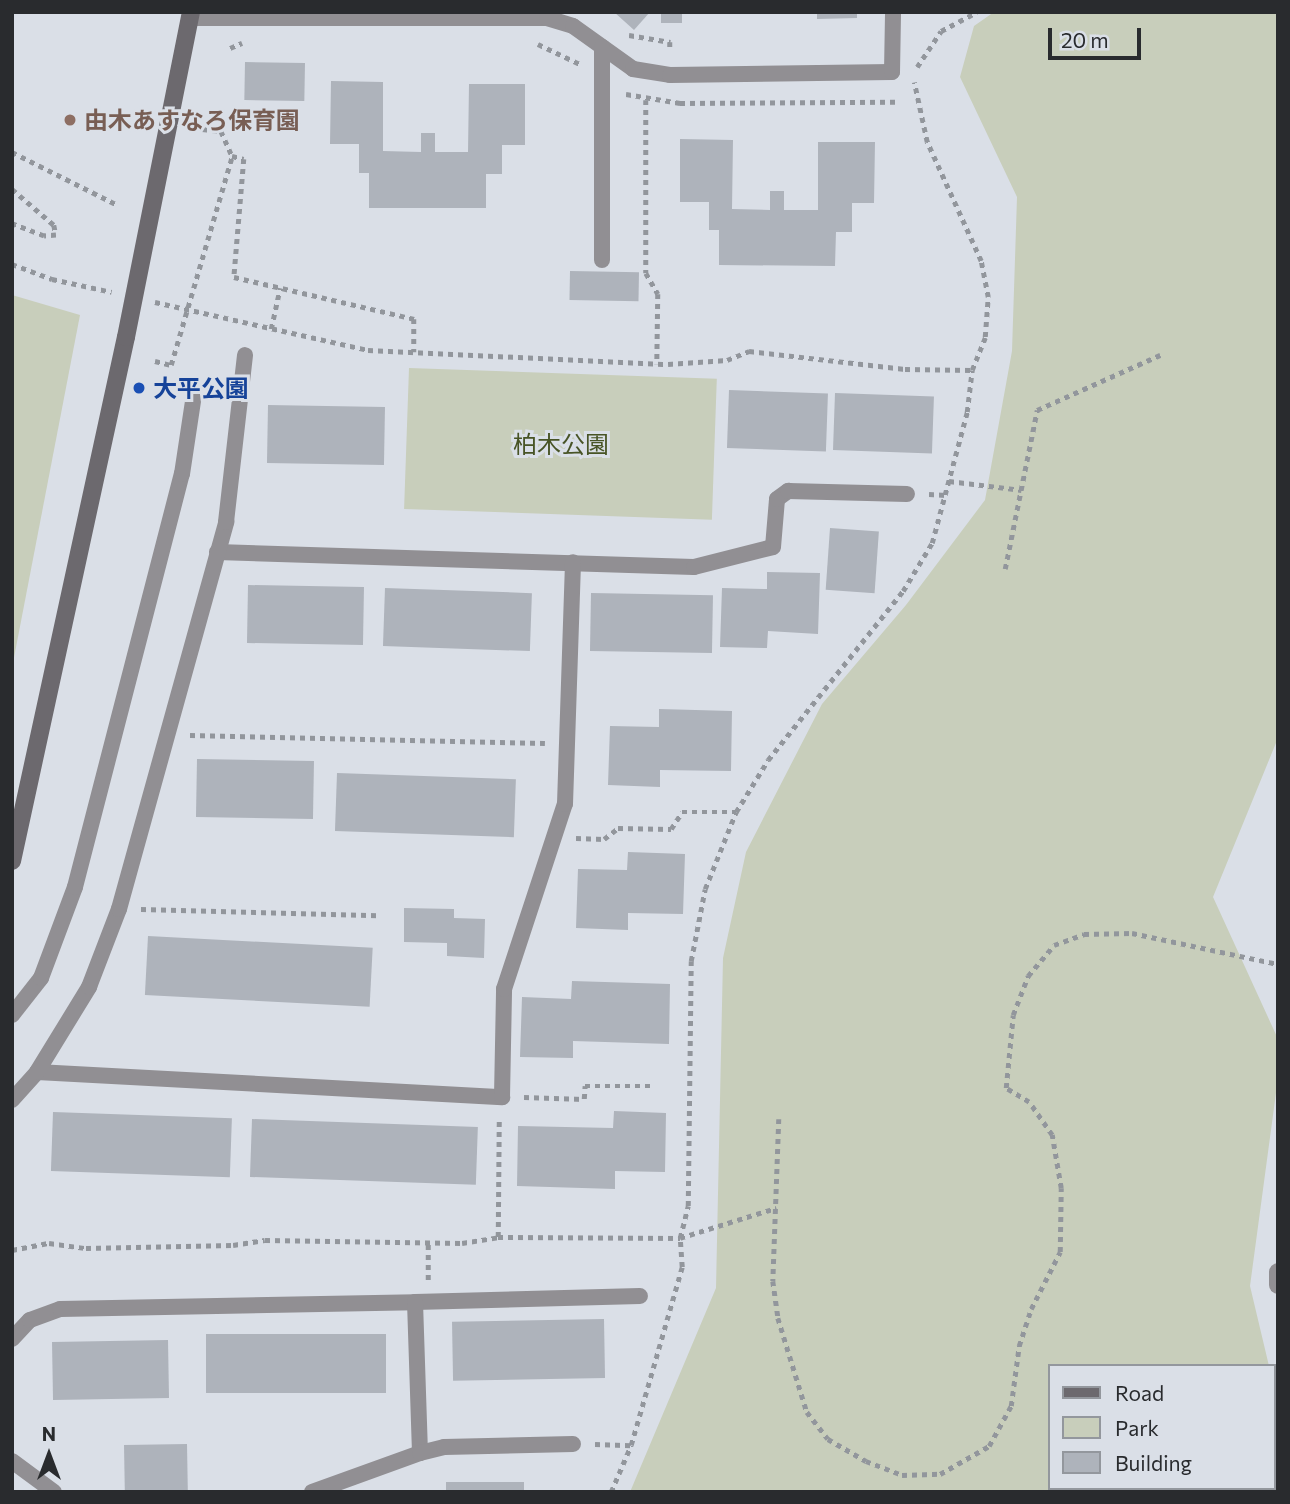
<!DOCTYPE html>
<html>
<head>
<meta charset="utf-8">
<style>
	body { margin:0 }
	#map { position:relative; width:1290px; height:1504px; overflow:hidden; background:#dadfe7; font-family:Commissioner,"Noto Sans JP",sans-serif }
	div>[style] { position:absolute }
	.green>* { inset:0; background:#c8cebb; transform-origin:0 0 }
	.building>* { inset:0; background:#aeb3bb; transform-origin:0 0 }
	.path>* { height:4.5px; margin-top:-2.25px; transform-origin:0; background:repeating-linear-gradient(90deg,#92969c 0 5px,transparent 0 10px) }
	.lane>* { height:16px; margin:-8px; padding:0 8px; transform-origin:8px; border-radius:8px; background:#918f93 }
	.street>* { height:18px; margin:-9px; padding:0 9px; transform-origin:9px; border-radius:9px; background:#918f93 }
	.secondary>* { height:18px; margin:-9px; padding:0 9px; transform-origin:9px; border-radius:9px; background:#6c696e }
	.dots>* { width:19px; height:19px; translate:-50% -50%; box-sizing:border-box; border:4px solid #dadfe7; border-radius:50% }
	span { translate:-50% -50%; white-space:nowrap; text-align:center; line-height:1.15; -webkit-text-stroke:6px #dadfe7; paint-order:stroke }
	.education-label { font-size:24px; color:#785e54; font-weight:700 }
	.left { translate:0 -50%; text-align:left }
	.transit-label { font-size:24px; color:#164399; font-weight:700 }
	.park-label { font-size:24px; color:#485426 }
	.frame { position:absolute; inset:0; border:14px solid #292b2e; pointer-events:none }
	.legend { position:absolute; left:1048px; top:1364px; width:228px; height:126px; box-sizing:border-box; background:#dadfe7; border:2px solid #93979d; margin:0; padding:9px 12px; list-style:none; font-size:21px; color:#292b2e }
	.legend li { display:flex; align-items:center; gap:14px; height:35px }
	.legend b { width:35px; border:2px solid #93979d }
	.north { position:absolute; left:14px; top:1420px; width:70px; height:70px; -webkit-text-stroke:5px #dadfe7; paint-order:stroke; rotate:0deg; font-size:19px; font-weight:700; line-height:28px; text-align:center; color:#292b2e }
	.north::after { content:''; display:block; margin:auto; width:24px; height:32px; background:#292b2e; clip-path:polygon(50% 0,100% 100%,50% 72%,0 100%) }
	.scale { position:absolute; left:1048px; top:28px; width:93px; height:32px; box-sizing:border-box; border:4px solid #292b2e; border-top:0; padding-left:9px; font-size:21px; line-height:24px; white-space:nowrap; color:#292b2e; -webkit-text-stroke:5px #dadfe7; paint-order:stroke }
</style>
</head>
<body>
<div id="map">
	<div class="green">
		<div style="clip-path:polygon(994px 12px,1278px 12px,1278px 738px,1213px 897px,1278px 1039px,1278px 1078px,1250px 1286px,1269px 1366px,1050px 1366px,1050px 1488px,1274px 1488px,1274px 1389px,1278px 1492px,630px 1492px,716px 1288px,723px 958px,746px 852px,822px 704px,906px 605px,985px 500px,1012px 351px,1017px 197px,960px 77px,974px 26px)"></div>
		<div style="clip-path:polygon(12px 295px,80px 315px,12px 668px)"></div>
		<div style="left:409px;top:368px;width:308px;height:141px;rotate:2deg"></div>
	</div>
	<div class="building">
		<div style="clip-path:polygon(614px 12px,650px 12px,634px 30px)"></div>
		<div style="left:661px;top:12px;width:21px;height:11px"></div>
		<div style="clip-path:polygon(817px 12px,857px 12px,857px 18px,817px 19px)"></div>
		<div style="left:245px;top:62px;width:60px;height:38px;rotate:1deg"></div>
		<div style="clip-path:polygon(331px 81px,383px 82px,383px 151px,421px 152px,421px 133px,435px 133px,435px 152px,468px 152px,469px 84px,525px 84px,525px 145px,502px 145px,502px 174px,486px 174px,486px 208px,369px 208px,369px 173px,359px 173px,359px 144px,330px 144px)"></div>
		<div style="clip-path:polygon(680px 139px,733px 140px,732px 209px,770px 210px,770px 191px,784px 191px,784px 210px,818px 210px,818px 142px,875px 142px,874px 203px,852px 203px,852px 232px,836px 232px,835px 266px,719px 265px,719px 230px,709px 230px,709px 202px,680px 202px)"></div>
		<div style="left:570px;top:271px;width:69px;height:29px;rotate:1deg"></div>
		<div style="left:729px;top:390px;width:99px;height:58px;rotate:2deg"></div>
		<div style="left:835px;top:393px;width:99px;height:57px;rotate:2deg"></div>
		<div style="left:268px;top:405px;width:117px;height:58px;rotate:1deg"></div>
		<div style="left:830px;top:528px;width:49px;height:62px;rotate:4deg"></div>
		<div style="clip-path:polygon(767px 572px,820px 573px,818px 634px,768px 631px,767px 648px,720px 647px,722px 588px,767px 589px)"></div>
		<div style="left:248px;top:585px;width:116px;height:58px;rotate:1deg"></div>
		<div style="left:385px;top:588px;width:147px;height:58px;rotate:2deg"></div>
		<div style="left:591px;top:593px;width:122px;height:58px;rotate:1deg"></div>
		<div style="clip-path:polygon(659px 709px,732px 711px,731px 771px,660px 770px,660px 787px,608px 785px,610px 726px,659px 727px)"></div>
		<div style="left:197px;top:759px;width:117px;height:58px;rotate:1deg"></div>
		<div style="left:337px;top:773px;width:179px;height:58px;rotate:2deg"></div>
		<div style="clip-path:polygon(628px 852px,685px 854px,683px 914px,628px 913px,628px 930px,576px 928px,578px 869px,627px 870px)"></div>
		<div style="clip-path:polygon(404px 908px,454px 909px,454px 918px,485px 919px,484px 958px,447px 956px,447px 943px,404px 942px)"></div>
		<div style="left:148px;top:936px;width:225px;height:59px;rotate:3deg"></div>
		<div style="clip-path:polygon(572px 981px,670px 984px,669px 1044px,573px 1041px,573px 1058px,520px 1057px,522px 997px,571px 999px)"></div>
		<div style="clip-path:polygon(614px 1111px,666px 1113px,665px 1172px,615px 1171px,615px 1189px,517px 1186px,518px 1126px,613px 1128px)"></div>
		<div style="left:53px;top:1112px;width:179px;height:59px;rotate:2deg"></div>
		<div style="left:252px;top:1119px;width:226px;height:58px;rotate:2deg"></div>
		<div style="left:604px;top:1319px;width:59px;height:152px;rotate:89deg"></div>
		<div style="left:206px;top:1334px;width:180px;height:59px"></div>
		<div style="left:168px;top:1340px;width:58px;height:116px;rotate:89deg"></div>
		<div style="left:187px;top:1444px;width:48px;height:63px;rotate:89deg"></div>
		<div style="left:524px;top:1482px;width:10px;height:78px;rotate:90deg"></div>
	</div>
	<div class="path">
		<div style="left:629px;top:35px;width:42px;rotate:9.7deg"></div>
		<div style="left:670px;top:42px;width:9px;rotate:90deg"></div>
		<div style="left:538px;top:44px;width:47px;rotate:25.5deg"></div>
		<div style="left:230px;top:48px;width:13px;rotate:-23deg"></div>
		<div style="left:917px;top:67px;width:43px;rotate:-56.3deg"></div>
		<div style="left:941px;top:31px;width:40px;rotate:-28deg"></div>
		<div style="left:626px;top:94px;width:55px;rotate:9.5deg"></div>
		<div style="left:680px;top:103px;width:215px;rotate:-0.3deg"></div>
		<div style="left:646px;top:100px;width:173px;rotate:90deg"></div>
		<div style="left:646px;top:273px;width:24px;rotate:60deg"></div>
		<div style="left:658px;top:294px;width:70px;rotate:90.8deg"></div>
		<div style="left:202px;top:129px;width:19px;rotate:6deg"></div>
		<div style="left:221px;top:131px;width:27px;rotate:66deg"></div>
		<div style="left:12px;top:152px;width:116px;rotate:26.6deg"></div>
		<div style="left:12px;top:189px;width:55px;rotate:40.6deg"></div>
		<div style="left:54px;top:225px;width:10px;rotate:79deg"></div>
		<div style="left:56px;top:235px;width:12px;rotate:175deg"></div>
		<div style="left:44px;top:236px;width:34px;rotate:-159deg"></div>
		<div style="left:12px;top:264px;width:43px;rotate:20.6deg"></div>
		<div style="left:52px;top:279px;width:61px;rotate:12.2deg"></div>
		<div style="left:155px;top:302px;width:218px;rotate:12.7deg"></div>
		<div style="left:368px;top:350px;width:300px;rotate:2.7deg"></div>
		<div style="left:668px;top:364px;width:59px;rotate:-3.9deg"></div>
		<div style="left:727px;top:360px;width:24px;rotate:-22deg"></div>
		<div style="left:749px;top:351px;width:157px;rotate:6.6deg"></div>
		<div style="left:905px;top:369px;width:67px;rotate:0.9deg"></div>
		<div style="left:271px;top:329px;width:42px;rotate:-77.6deg"></div>
		<div style="left:155px;top:361px;width:16px;rotate:14deg"></div>
		<div style="left:171px;top:365px;width:218px;rotate:-73.7deg"></div>
		<div style="left:232px;top:156px;width:12px;rotate:14deg"></div>
		<div style="left:244px;top:159px;width:118px;rotate:94.8deg"></div>
		<div style="left:234px;top:277px;width:185px;rotate:13.1deg"></div>
		<div style="left:414px;top:319px;width:33px;rotate:90deg"></div>
		<div style="left:949px;top:481px;width:73px;rotate:7.1deg"></div>
		<div style="left:929px;top:494px;width:17px;rotate:3deg"></div>
		<div style="left:1005px;top:569px;width:162px;rotate:-78.6deg"></div>
		<div style="left:1037px;top:410px;width:135px;rotate:-24.1deg"></div>
		<div style="left:190px;top:735px;width:355px;rotate:1.3deg"></div>
		<div style="left:576px;top:838px;width:28px;rotate:2deg"></div>
		<div style="left:604px;top:839px;width:18px;rotate:-38deg"></div>
		<div style="left:618px;top:828px;width:53px;rotate:1.1deg"></div>
		<div style="left:671px;top:829px;width:20px;rotate:-57deg"></div>
		<div style="left:682px;top:812px;width:54px"></div>
		<div style="left:141px;top:909px;width:237px;rotate:1.5deg"></div>
		<div style="left:524px;top:1097px;width:60px;rotate:1.9deg"></div>
		<div style="left:584px;top:1099px;width:13px;rotate:-86deg"></div>
		<div style="left:585px;top:1086px;width:69px"></div>
		<div style="left:779px;top:1119px;width:162px;rotate:92.1deg"></div>
		<div style="left:773px;top:1281px;width:37px;rotate:82deg"></div>
		<div style="left:778px;top:1318px;width:98px;rotate:72.9deg"></div>
		<div style="left:807px;top:1412px;width:34px;rotate:52deg"></div>
		<div style="left:828px;top:1439px;width:44px;rotate:30.1deg"></div>
		<div style="left:866px;top:1461px;width:39px;rotate:21deg"></div>
		<div style="left:902px;top:1475px;width:38px;rotate:-2deg"></div>
		<div style="left:940px;top:1474px;width:56px;rotate:-29.7deg"></div>
		<div style="left:989px;top:1446px;width:46px;rotate:-61.2deg"></div>
		<div style="left:1011px;top:1406px;width:61px;rotate:-82.4deg"></div>
		<div style="left:1019px;top:1346px;width:39px;rotate:-72deg"></div>
		<div style="left:1031px;top:1309px;width:64px;rotate:-63deg"></div>
		<div style="left:1060px;top:1252px;width:64px;rotate:-89.1deg"></div>
		<div style="left:1061px;top:1188px;width:54px;rotate:-99.6deg"></div>
		<div style="left:1052px;top:1135px;width:40px;rotate:-124.9deg"></div>
		<div style="left:1029px;top:1102px;width:27px;rotate:-149deg"></div>
		<div style="left:1006px;top:1088px;width:73px;rotate:-84.5deg"></div>
		<div style="left:1013px;top:1015px;width:42px;rotate:-69deg"></div>
		<div style="left:1028px;top:976px;width:40px;rotate:-50deg"></div>
		<div style="left:1054px;top:945px;width:32px;rotate:-20deg"></div>
		<div style="left:1084px;top:934px;width:48px;rotate:-1.2deg"></div>
		<div style="left:1132px;top:933px;width:149px;rotate:12deg"></div>
		<div style="left:498px;top:1237px;width:119px;rotate:-89.5deg"></div>
		<div style="left:12px;top:1250px;width:38px;rotate:-11deg"></div>
		<div style="left:49px;top:1243px;width:37px;rotate:8deg"></div>
		<div style="left:86px;top:1248px;width:147px;rotate:-1.2deg"></div>
		<div style="left:233px;top:1245px;width:32px;rotate:-9deg"></div>
		<div style="left:265px;top:1240px;width:197px;rotate:0.9deg"></div>
		<div style="left:462px;top:1243px;width:36px;rotate:-9deg"></div>
		<div style="left:498px;top:1237px;width:182px;rotate:0.3deg"></div>
		<div style="left:680px;top:1238px;width:101px;rotate:-17.4deg"></div>
		<div style="left:428px;top:1280px;width:38px;rotate:-90deg"></div>
		<div style="left:595px;top:1444px;width:36px;rotate:2deg"></div>
		<div style="left:611px;top:1492px;width:51px;rotate:-66.9deg"></div>
		<div style="left:631px;top:1445px;width:185px;rotate:-74deg"></div>
		<div style="left:682px;top:1267px;width:29px;rotate:-94deg"></div>
		<div style="left:680px;top:1238px;width:33px;rotate:-76deg"></div>
		<div style="left:688px;top:1206px;width:245px;rotate:-89.3deg"></div>
		<div style="left:691px;top:961px;width:73px;rotate:-79deg"></div>
		<div style="left:705px;top:889px;width:83px;rotate:-68.1deg"></div>
		<div style="left:736px;top:812px;width:61px;rotate:-58.4deg"></div>
		<div style="left:768px;top:760px;width:216px;rotate:-51.4deg"></div>
		<div style="left:903px;top:591px;width:56px;rotate:-58.9deg"></div>
		<div style="left:932px;top:543px;width:136px;rotate:-75deg"></div>
		<div style="left:967px;top:412px;width:42px;rotate:-83.2deg"></div>
		<div style="left:972px;top:370px;width:35px;rotate:-68deg"></div>
		<div style="left:985px;top:337px;width:40px;rotate:-85.7deg"></div>
		<div style="left:988px;top:297px;width:37px;rotate:-101deg"></div>
		<div style="left:981px;top:261px;width:131px;rotate:-114.4deg"></div>
		<div style="left:927px;top:142px;width:61px;rotate:-102.2deg"></div>
	</div>
	<div class="lane">
		<div style="left:190px;top:18px;width:357px"></div>
		<div style="left:547px;top:18px;width:27px;rotate:17deg"></div>
		<div style="left:573px;top:26px;width:74px;rotate:35.6deg"></div>
		<div style="left:633px;top:69px;width:37px;rotate:9deg"></div>
		<div style="left:670px;top:75px;width:222px;rotate:-0.8deg"></div>
		<div style="left:892px;top:72px;width:60px;rotate:-89deg"></div>
		<div style="left:602px;top:47px;width:213px;rotate:90deg"></div>
		<div style="left:217px;top:552px;width:477px;rotate:1.8deg"></div>
		<div style="left:694px;top:567px;width:81px;rotate:-14.2deg"></div>
		<div style="left:773px;top:547px;width:48px;rotate:-85.2deg"></div>
		<div style="left:777px;top:499px;width:14px;rotate:-36deg"></div>
		<div style="left:788px;top:491px;width:119px;rotate:1.4deg"></div>
		<div style="left:12px;top:1015px;width:47px;rotate:-51.9deg"></div>
		<div style="left:41px;top:978px;width:97px;rotate:-69.5deg"></div>
		<div style="left:75px;top:887px;width:427px;rotate:-75.5deg"></div>
		<div style="left:182px;top:474px;width:80px;rotate:-81.4deg"></div>
		<div style="left:37px;top:1072px;width:466px;rotate:3.1deg"></div>
		<div style="left:502px;top:1097px;width:108px;rotate:-88.9deg"></div>
		<div style="left:504px;top:989px;width:195px;rotate:-71.8deg"></div>
		<div style="left:565px;top:804px;width:242px;rotate:-88.1deg"></div>
		<div style="left:12px;top:1100px;width:38px;rotate:-48deg"></div>
		<div style="left:37px;top:1072px;width:100px;rotate:-58.5deg"></div>
		<div style="left:89px;top:987px;width:84px;rotate:-69deg"></div>
		<div style="left:119px;top:909px;width:402px;rotate:-74.5deg"></div>
		<div style="left:226px;top:522px;width:168px;rotate:-83.5deg"></div>
		<div style="left:415px;top:1302px;width:225px;rotate:-1.5deg"></div>
		<div style="left:12px;top:1339px;width:26px;rotate:-47deg"></div>
		<div style="left:30px;top:1320px;width:32px;rotate:-20deg"></div>
		<div style="left:60px;top:1309px;width:355px;rotate:-1.1deg"></div>
		<div style="left:415px;top:1302px;width:151px;rotate:88.1deg"></div>
		<div style="left:420px;top:1453px;width:115px;rotate:160.1deg"></div>
		<div style="left:420px;top:1453px;width:25px;rotate:-14deg"></div>
		<div style="left:444px;top:1447px;width:129px;rotate:-1.3deg"></div>
		<div style="left:12px;top:1461px;width:52px;rotate:36.4deg"></div>
	</div>
	<div class="street">
		<div style="left:1278px;top:1272px;width:13px;rotate:90deg"></div>
	</div>
	<div class="secondary">
		<div style="left:12px;top:861px;width:536px;rotate:-77.73deg"></div>
		<div style="left:126px;top:337px;width:331px;rotate:-78.7deg"></div>
	</div>
	<div class="dots">
		<div style="left:70px;top:120px;background:#8d6e63"></div>
		<div style="left:139px;top:388px;background:#1a4fb4"></div>
	</div>
	<div class="education-label">
		<span class="left" style="left:84px;top:120px">由木あすなろ保育園</span>
	</div>
	<div class="transit-label">
		<span class="left" style="left:153px;top:388px">大平公園</span>
	</div>
	<div class="park-label">
		<span style="left:561px;top:444px">柏木公園</span>
	</div>
	<div class="frame"></div>
	<ul class="legend">
	<li><b style="height:9px;background:#6c696e"></b>Road</li>
	<li><b style="height:19px;background:#c8cebb"></b>Park</li>
	<li><b style="height:19px;background:#aeb3bb"></b>Building</li>
	</ul>
	<div class="north">N</div>
	<div class="scale">20 m</div>
</div>
</body>
</html>
